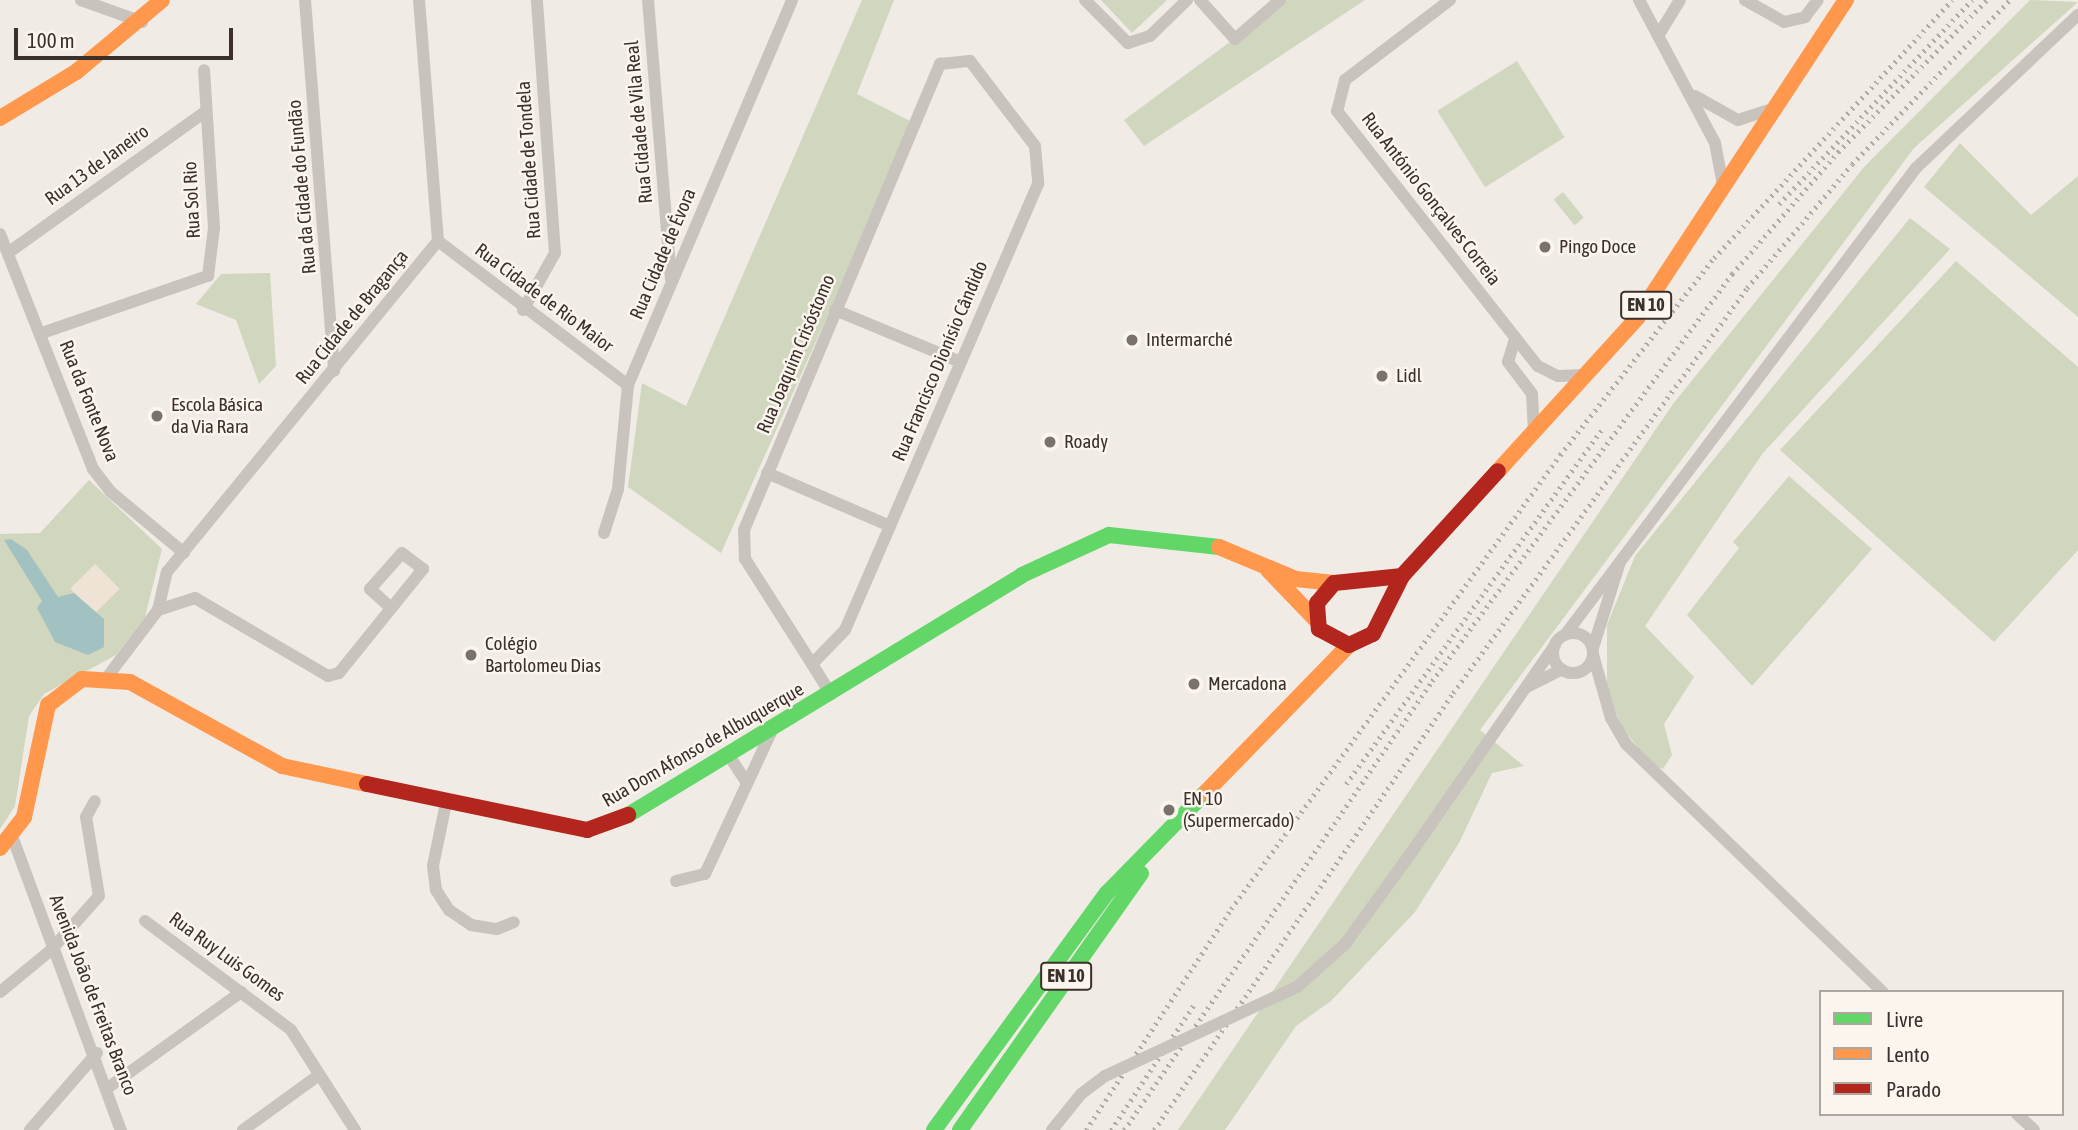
<!DOCTYPE html>
<html>
<head>
<meta charset="utf-8">
<style>
	body { margin:0 }
	#map { position:relative; width:2078px; height:1130px; overflow:hidden; background:#f0ebe5; font-family:"Asap Condensed",sans-serif }
	div>[style] { position:absolute }
	.green>* { inset:0; background:#d1d6bf; transform-origin:0 0 }
	.plaza>* { inset:0; background:#eee3d5; transform-origin:0 0 }
	.water>* { inset:0; background:#a1c2c1 }
	.street>* { height:12px; margin:-6px; padding:0 6px; transform-origin:6px; border-radius:6px; background:#c9c3be }
	.street>.ring { margin:-6px; padding:0; box-sizing:content-box; background:none; border:12px solid #c9c3be; border-radius:50% }
	.fast>* { height:16px; margin:-8px; padding:0 8px; transform-origin:8px; border-radius:8px; background:#63d668 }
	.slow>* { height:16px; margin:-8px; padding:0 8px; transform-origin:8px; border-radius:8px; background:#ff974d }
	.jam>* { height:16px; margin:-8px; padding:0 8px; transform-origin:8px; border-radius:8px; background:#b3261e }
	.rail>* { height:4.5px; margin-top:-2.25px; transform-origin:0; background:repeating-linear-gradient(90deg,#b1aca8 0 2px,transparent 0 7px) }
	.street-bridge>* { height:12px; margin:-6px; padding:0 6px; transform-origin:6px; border-radius:6px; background:#c9c3be }
	.dots>* { width:19px; height:19px; translate:-50% -50%; box-sizing:border-box; border:4px solid #fbf5ee; border-radius:50% }
	span { translate:-50% -50%; white-space:nowrap; text-align:center; line-height:1.15; -webkit-text-stroke:5px #fbf5ee; paint-order:stroke }
	.shield-label span { padding:2px 5px; background:#fbf5ee; border:2px solid; border-radius:5px; -webkit-text-stroke-width:0 }
	.shield-label { font-size:18px; color:#3b302b; font-weight:700 }
	.street-label { font-size:19px; color:#3b302b }
	.poi-label { font-size:19px; color:#3b302b }
	.left { translate:0 -50%; text-align:left }
	.legend { position:absolute; left:1819px; top:990px; width:245px; height:126px; box-sizing:border-box; background:#fbf5ee; border:2px solid #aea6a0; margin:0; padding:9px 12px; list-style:none; font-size:21px; color:#3b302b }
	.legend li { display:flex; align-items:center; gap:14px; height:35px }
	.legend b { width:35px; border:2px solid #aea6a0 }
	.scale { position:absolute; left:14px; top:28px; width:219px; height:32px; box-sizing:border-box; border:4px solid #3b302b; border-top:0; padding-left:9px; font-size:21px; line-height:24px; white-space:nowrap; color:#3b302b; -webkit-text-stroke:5px #fbf5ee; paint-order:stroke }
</style>
</head>
<body>
<div id="map">
	<div class="green">
		<div style="clip-path:polygon(862px 0,894px 0,857px 94px,914px 123px,721px 553px,628px 487px,642px 383px,686px 406px)"></div>
		<div style="clip-path:polygon(1101px 0,1167px 0,1132px 33px)"></div>
		<div style="clip-path:polygon(1287px 0,1365px 0,1144px 146px,1124px 120px)"></div>
		<div style="clip-path:polygon(2030px 0,2078px 2px,1914px 148px,1480px 730px,1524px 766px,1492px 773px,1459px 843px,1415px 912px,1331px 1001px,1296px 1026px,1225px 1130px,1178px 1130px,1673px 404px,1865px 166px)"></div>
		<div style="left:1517px;top:61px;width:90px;height:94px;rotate:58deg"></div>
		<div style="clip-path:polygon(1960px 143px,2031px 215px,2078px 176px,2078px 317px,1924px 187px)"></div>
		<div style="left:1563px;top:192px;width:33px;height:12px;rotate:51deg"></div>
		<div style="clip-path:polygon(1910px 218px,1950px 249px,1763px 453px,1645px 626px,1694px 677px,1664px 724px,1672px 755px,1663px 769px,1652px 765px,1624px 730px,1607px 694px,1607px 625px,1635px 556px)"></div>
		<div style="clip-path:polygon(1956px 261px,2078px 367px,2078px 550px,1994px 642px,1780px 450px)"></div>
		<div style="clip-path:polygon(270px 273px,276px 366px,259px 384px,236px 320px,196px 304px,221px 274px)"></div>
		<div style="clip-path:polygon(1789px 476px,1872px 549px,1752px 686px,1687px 615px,1739px 548px,1733px 542px)"></div>
		<div style="clip-path:polygon(89px 480px,162px 549px,145px 617px,116px 655px,44px 694px,29px 716px,15px 806px,0 829px,0 534px,40px 533px)"></div>
	</div>
	<div class="plaza">
		<div style="left:95px;top:564px;width:35px;height:35px;rotate:45deg"></div>
	</div>
	<div class="water">
		<div style="clip-path:polygon(11px 539px,27px 550px,58px 597px,74px 593px,104px 619px,104px 647px,88px 655px,55px 642px,37px 608px,42px 601px,4px 540px)"></div>
	</div>
	<div class="street">
		<div style="left:81px;top:0;width:65px;rotate:19.8deg"></div>
		<div style="left:305px;top:0;width:372px;rotate:85.5deg"></div>
		<div style="left:648px;top:0;width:280px;rotate:85.3deg"></div>
		<div style="left:1085px;top:0;width:61px;rotate:45deg"></div>
		<div style="left:1128px;top:43px;width:23px;rotate:-18deg"></div>
		<div style="left:1150px;top:36px;width:52px;rotate:-44.2deg"></div>
		<div style="left:1200px;top:0;width:52px;rotate:48.1deg"></div>
		<div style="left:1235px;top:39px;width:60px;rotate:-40.9deg"></div>
		<div style="left:1450px;top:0;width:132px;rotate:142.7deg"></div>
		<div style="left:1345px;top:80px;width:32px;rotate:104deg"></div>
		<div style="left:1337px;top:111px;width:325px;rotate:51.8deg"></div>
		<div style="left:1538px;top:366px;width:22px;rotate:27deg"></div>
		<div style="left:1558px;top:376px;width:27px;rotate:-2deg"></div>
		<div style="left:1639px;top:0;width:162px;rotate:62deg"></div>
		<div style="left:1715px;top:143px;width:43px;rotate:79.2deg"></div>
		<div style="left:1745px;top:0;width:45px;rotate:29.4deg"></div>
		<div style="left:1784px;top:22px;width:22px;rotate:-13deg"></div>
		<div style="left:1805px;top:17px;width:21px;rotate:-53deg"></div>
		<div style="left:1658px;top:36px;width:42px;rotate:-58.6deg"></div>
		<div style="left:1695px;top:96px;width:49px;rotate:29.2deg"></div>
		<div style="left:1738px;top:120px;width:36px;rotate:-18deg"></div>
		<div style="left:0;top:234px;width:253px;rotate:68.4deg"></div>
		<div style="left:93px;top:469px;width:29px;rotate:52deg"></div>
		<div style="left:111px;top:492px;width:95px;rotate:39.9deg"></div>
		<div style="left:438px;top:241px;width:238px;rotate:37.2deg"></div>
		<div style="left:12px;top:250px;width:237px;rotate:-35.6deg"></div>
		<div style="left:523px;top:310px;width:65px;rotate:-60.7deg"></div>
		<div style="left:555px;top:253px;width:254px;rotate:-94.1deg"></div>
		<div style="left:835px;top:310px;width:133px;rotate:22.5deg"></div>
		<div style="left:42px;top:333px;width:176px;rotate:-19deg"></div>
		<div style="left:208px;top:276px;width:48px;rotate:-82.9deg"></div>
		<div style="left:214px;top:228px;width:158px;rotate:-93.6deg"></div>
		<div style="left:1515px;top:339px;width:24px;rotate:107deg"></div>
		<div style="left:1508px;top:362px;width:40px;rotate:53deg"></div>
		<div style="left:1532px;top:394px;width:36px;rotate:87deg"></div>
		<div style="left:767px;top:473px;width:134px;rotate:23.3deg"></div>
		<div style="left:604px;top:533px;width:46px;rotate:-72.3deg"></div>
		<div style="left:618px;top:489px;width:104px;rotate:-84.5deg"></div>
		<div style="left:628px;top:385px;width:418px;rotate:-66.9deg"></div>
		<div style="left:158px;top:610px;width:39px;rotate:-77deg"></div>
		<div style="left:167px;top:572px;width:428px;rotate:-50.7deg"></div>
		<div style="left:438px;top:241px;width:242px;rotate:-94.5deg"></div>
		<div class="ring" style="left:1553px;top:633px;width:28px;height:28px"></div>
		<div style="left:1565px;top:635px;width:584px;rotate:-53.07deg"></div>
		<div style="left:1916px;top:168px;width:223px;rotate:-43.4deg"></div>
		<div style="left:1593px;top:648px;width:90px;rotate:-72.6deg"></div>
		<div style="left:1593px;top:655px;width:66px;rotate:74.1deg"></div>
		<div style="left:1611px;top:718px;width:30px;rotate:60deg"></div>
		<div style="left:1626px;top:744px;width:357px;rotate:44deg"></div>
		<div style="left:812px;top:664px;width:125px;rotate:-122.5deg"></div>
		<div style="left:745px;top:559px;width:29px;rotate:-92deg"></div>
		<div style="left:744px;top:530px;width:506px;rotate:-67.19deg"></div>
		<div style="left:940px;top:64px;width:30px;rotate:-6deg"></div>
		<div style="left:970px;top:61px;width:107px;rotate:52.6deg"></div>
		<div style="left:1035px;top:146px;width:38px;rotate:85deg"></div>
		<div style="left:1038px;top:184px;width:486px;rotate:113.4deg"></div>
		<div style="left:845px;top:630px;width:47px;rotate:134.1deg"></div>
		<div style="left:812px;top:664px;width:36px;rotate:58deg"></div>
		<div style="left:108px;top:676px;width:83px;rotate:-52.9deg"></div>
		<div style="left:158px;top:610px;width:39px;rotate:-18deg"></div>
		<div style="left:195px;top:598px;width:154px;rotate:30.4deg"></div>
		<div style="left:328px;top:676px;width:11px;rotate:-15deg"></div>
		<div style="left:339px;top:673px;width:134px;rotate:-51.1deg"></div>
		<div style="left:423px;top:569px;width:26px;rotate:-143deg"></div>
		<div style="left:402px;top:553px;width:48px;rotate:131.6deg"></div>
		<div style="left:370px;top:589px;width:28px;rotate:42deg"></div>
		<div style="left:1527px;top:687px;width:39px;rotate:-27deg"></div>
		<div style="left:728px;top:754px;width:35px;rotate:57deg"></div>
		<div style="left:446px;top:803px;width:64px;rotate:101.7deg"></div>
		<div style="left:433px;top:866px;width:24px;rotate:83deg"></div>
		<div style="left:436px;top:890px;width:24px;rotate:57deg"></div>
		<div style="left:449px;top:910px;width:27px;rotate:34deg"></div>
		<div style="left:471px;top:925px;width:26px;rotate:9deg"></div>
		<div style="left:497px;top:929px;width:18px;rotate:-22deg"></div>
		<div style="left:12px;top:836px;width:314px;rotate:69.7deg"></div>
		<div style="left:1411px;top:853px;width:253px;rotate:-55.3deg"></div>
		<div style="left:676px;top:881px;width:30px;rotate:-14deg"></div>
		<div style="left:705px;top:874px;width:161px;rotate:-65deg"></div>
		<div style="left:145px;top:921px;width:182px;rotate:36.7deg"></div>
		<div style="left:291px;top:1030px;width:119px;rotate:57.4deg"></div>
		<div style="left:0;top:992px;width:66px;rotate:-39.5deg"></div>
		<div style="left:51px;top:950px;width:72px;rotate:-48.4deg"></div>
		<div style="left:99px;top:896px;width:80px;rotate:-99.3deg"></div>
		<div style="left:86px;top:817px;width:18px;rotate:-61deg"></div>
		<div style="left:109px;top:1087px;width:163px;rotate:-35.7deg"></div>
		<div style="left:2017px;top:1114px;width:23px;rotate:43deg"></div>
		<div style="left:30px;top:1130px;width:102px;rotate:-49deg"></div>
		<div style="left:243px;top:1130px;width:94px;rotate:-35.9deg"></div>
	</div>
	<div class="fast">
		<div style="left:628px;top:815px;width:461px;rotate:-31.3deg"></div>
		<div style="left:1022px;top:575px;width:96px;rotate:-24.7deg"></div>
		<div style="left:1109px;top:535px;width:111px;rotate:6.2deg"></div>
		<div style="left:934px;top:1130px;width:293px;rotate:-53.9deg"></div>
		<div style="left:1107px;top:893px;width:140px;rotate:-45.6deg"></div>
		<div style="left:960px;top:1130px;width:314px;rotate:-54.8deg"></div>
	</div>
	<div class="slow">
		<div style="left:0;top:118px;width:89px;rotate:-31.2deg"></div>
		<div style="left:76px;top:72px;width:112px;rotate:-39.9deg"></div>
		<div style="left:1498px;top:471px;width:207px;rotate:-47.7deg"></div>
		<div style="left:1637px;top:318px;width:381px;rotate:-56.7deg"></div>
		<div style="left:1219px;top:547px;width:83px;rotate:22.6deg"></div>
		<div style="left:1296px;top:579px;width:38px;rotate:6deg"></div>
		<div style="left:1268px;top:570px;width:69px;rotate:46.2deg"></div>
		<div style="left:1205px;top:793px;width:206px;rotate:-45.8deg"></div>
		<div style="left:0;top:848px;width:39px;rotate:-52deg"></div>
		<div style="left:24px;top:817px;width:115px;rotate:-77.9deg"></div>
		<div style="left:48px;top:705px;width:43px;rotate:-37.4deg"></div>
		<div style="left:82px;top:679px;width:48px;rotate:3.6deg"></div>
		<div style="left:130px;top:682px;width:174px;rotate:28.9deg"></div>
		<div style="left:282px;top:766px;width:87px;rotate:12deg"></div>
	</div>
	<div class="jam">
		<div style="left:1402px;top:576px;width:68px;rotate:174.1deg"></div>
		<div style="left:1334px;top:583px;width:26px;rotate:130deg"></div>
		<div style="left:1317px;top:603px;width:26px;rotate:86deg"></div>
		<div style="left:1319px;top:629px;width:34px;rotate:28deg"></div>
		<div style="left:1349px;top:645px;width:26px;rotate:-25deg"></div>
		<div style="left:1373px;top:634px;width:65px;rotate:-63.4deg"></div>
		<div style="left:1402px;top:576px;width:142px;rotate:-47.6deg"></div>
		<div style="left:367px;top:784px;width:225px;rotate:11.8deg"></div>
		<div style="left:587px;top:830px;width:44px;rotate:-20.1deg"></div>
	</div>
	<div class="rail">
		<div style="left:1779px;top:204px;width:281px;rotate:-46.6deg"></div>
		<div style="left:1346px;top:784px;width:438px;rotate:-54.2deg"></div>
		<div style="left:1086px;top:1130px;width:264px;rotate:-56.7deg"></div>
		<div style="left:1231px;top:909px;width:561px;rotate:-54.07deg"></div>
		<div style="left:1560px;top:455px;width:250px;rotate:-52deg"></div>
		<div style="left:1714px;top:258px;width:351px;rotate:-47.3deg"></div>
		<div style="left:1111px;top:1130px;width:152px;rotate:-56.5deg"></div>
		<div style="left:1124px;top:1130px;width:544px;rotate:-55.55deg"></div>
		<div style="left:1432px;top:681px;width:506px;rotate:-53.61deg"></div>
		<div style="left:1732px;top:274px;width:162px;rotate:-49deg"></div>
		<div style="left:1838px;top:152px;width:213px;rotate:-45.6deg"></div>
		<div style="left:1154px;top:1130px;width:529px;rotate:-55.62deg"></div>
		<div style="left:1453px;top:693px;width:500px;rotate:-54.02deg"></div>
		<div style="left:1747px;top:288px;width:162px;rotate:-49.7deg"></div>
		<div style="left:1852px;top:164px;width:228px;rotate:-46.1deg"></div>
	</div>
	<div class="street-bridge">
		<div style="left:1052px;top:1130px;width:46px;rotate:-51.1deg"></div>
		<div style="left:1081px;top:1094px;width:30px;rotate:-37deg"></div>
		<div style="left:1105px;top:1076px;width:212px;rotate:-24.9deg"></div>
		<div style="left:1297px;top:987px;width:64px;rotate:-41.9deg"></div>
		<div style="left:1345px;top:944px;width:112px;rotate:-54deg"></div>
	</div>
	<div class="dots">
		<div style="left:1545px;top:247px;background:#7a716c"></div>
		<div style="left:1132px;top:340px;background:#7a716c"></div>
		<div style="left:1382px;top:376px;background:#7a716c"></div>
		<div style="left:157px;top:416px;background:#7a716c"></div>
		<div style="left:1050px;top:442px;background:#7a716c"></div>
		<div style="left:471px;top:655px;background:#7a716c"></div>
		<div style="left:1194px;top:684px;background:#7a716c"></div>
		<div style="left:1169px;top:810px;background:#7a716c"></div>
	</div>
	<div class="shield-label">
		<span style="left:1646px;top:305px">EN 10</span>
		<span style="left:1066px;top:976px">EN 10</span>
	</div>
	<div class="street-label">
		<span style="left:639px;top:122px;rotate:-95deg">Rua Cidade de Vila Real</span>
		<span style="left:529px;top:160px;rotate:-94deg">Rua Cidade de Tondela</span>
		<span style="left:97px;top:165px;rotate:-36deg">Rua 13 de Janeiro</span>
		<span style="left:302px;top:187px;rotate:-95deg">Rua da Cidade do Fundão</span>
		<span style="left:1431px;top:199px;rotate:52deg">Rua António Gonçalves Correia</span>
		<span style="left:192px;top:200px;rotate:-93deg">Rua Sol Rio</span>
		<span style="left:663px;top:254px;rotate:-67deg">Rua Cidade de Évora</span>
		<span style="left:544px;top:298px;rotate:37deg">Rua Cidade de Rio Maior</span>
		<span style="left:352px;top:317px;rotate:-51deg">Rua Cidade de Bragança</span>
		<span style="left:796px;top:354px;rotate:-67deg">Rua Joaquim Crisóstomo</span>
		<span style="left:940px;top:361px;rotate:-67deg">Rua Francisco Dionísio Cândido</span>
		<span style="left:89px;top:401px;rotate:68deg">Rua da Fonte Nova</span>
		<span style="left:703px;top:745px;rotate:-30deg">Rua Dom Afonso de Albuquerque</span>
		<span style="left:227px;top:957px;rotate:36deg">Rua Ruy Luis Gomes</span>
		<span style="left:93px;top:995px;rotate:69deg">Avenida João de Freitas Branco</span>
	</div>
	<div class="poi-label">
		<span class="left" style="left:1559px;top:247px">Pingo Doce</span>
		<span class="left" style="left:1146px;top:340px">Intermarché</span>
		<span class="left" style="left:1396px;top:376px">Lidl</span>
		<span class="left" style="left:171px;top:416px">Escola Básica<br>da Via Rara</span>
		<span class="left" style="left:1064px;top:442px">Roady</span>
		<span class="left" style="left:485px;top:655px">Colégio<br>Bartolomeu Dias</span>
		<span class="left" style="left:1208px;top:684px">Mercadona</span>
		<span class="left" style="left:1183px;top:810px">EN 10<br>(Supermercado)</span>
	</div>
	<ul class="legend">
	<li><b style="height:9px;background:#63d668"></b>Livre</li>
	<li><b style="height:9px;background:#ff974d"></b>Lento</li>
	<li><b style="height:9px;background:#b3261e"></b>Parado</li>
	</ul>
	<div class="scale">100 m</div>
</div>
</body>
</html>
